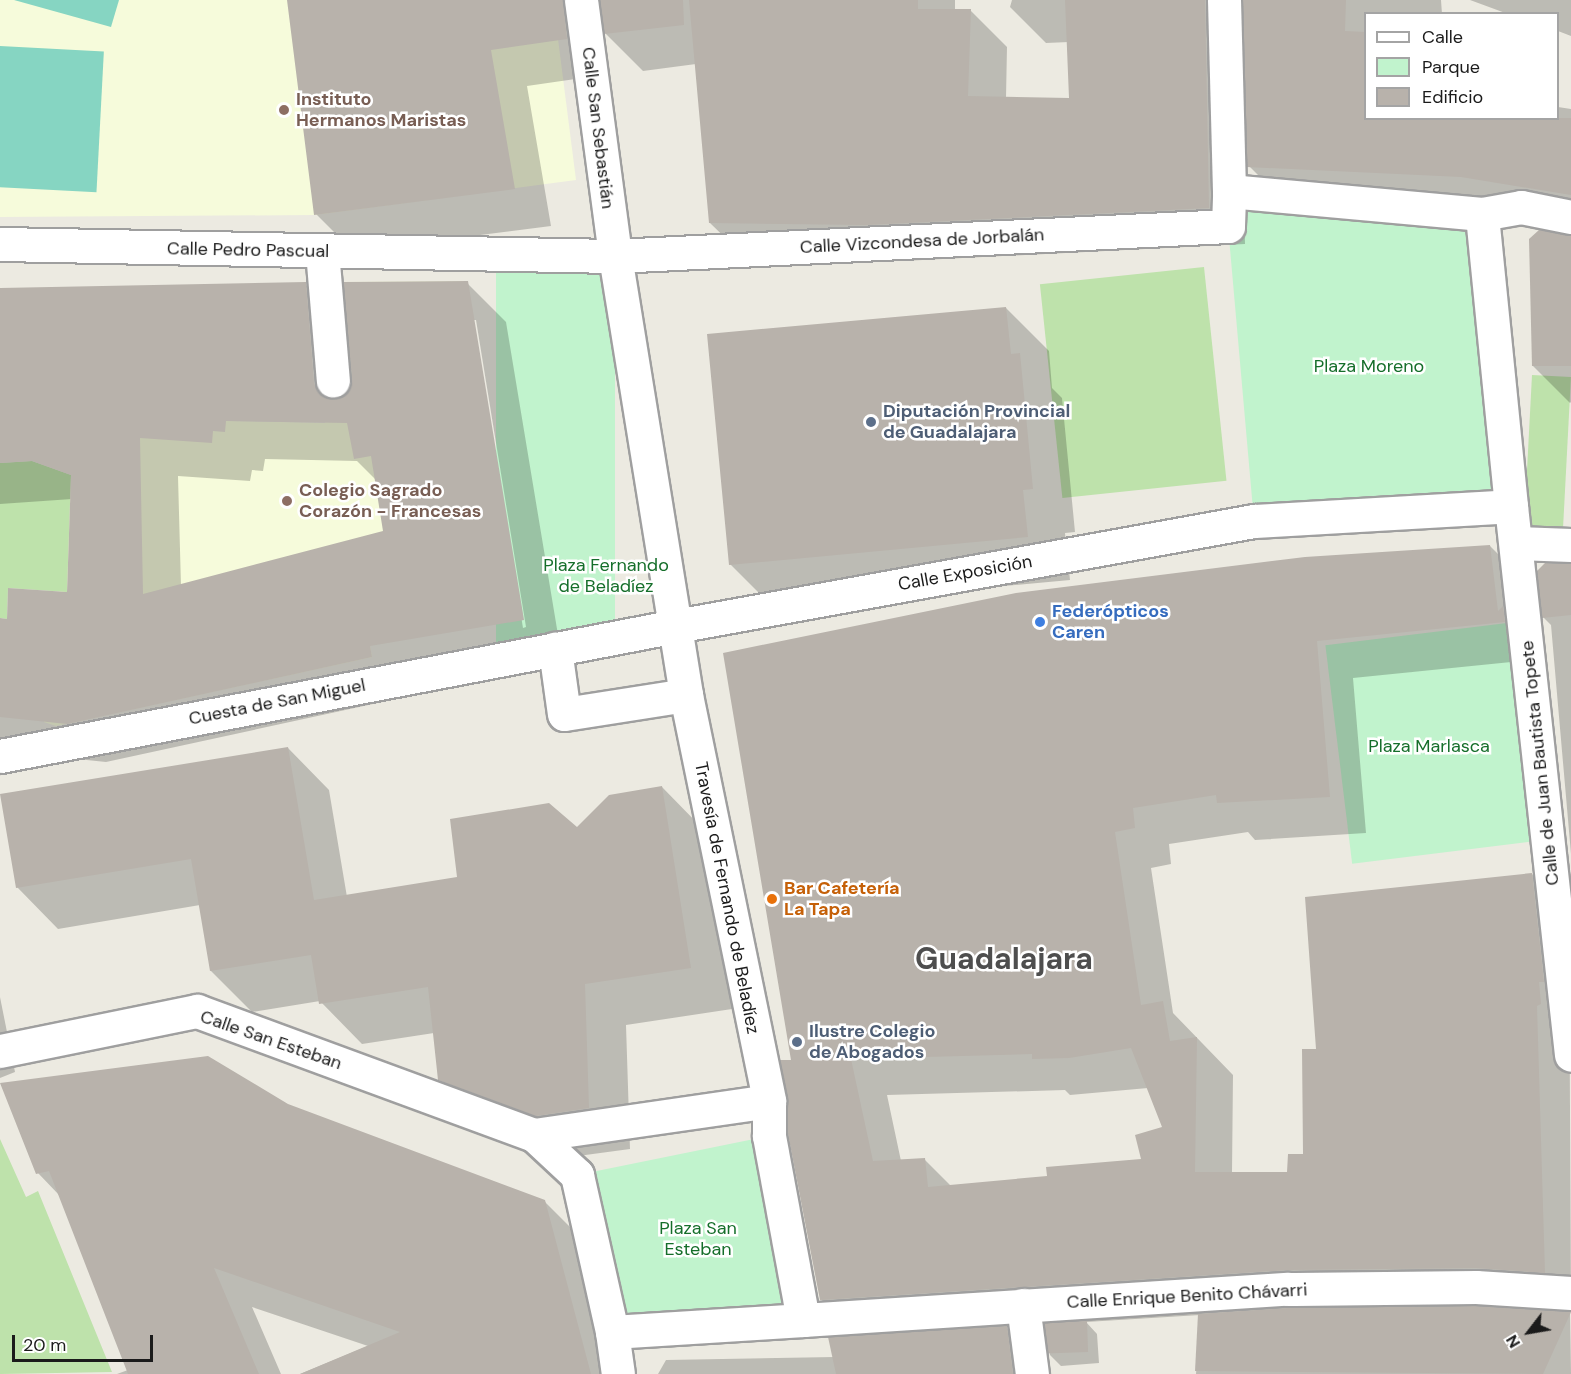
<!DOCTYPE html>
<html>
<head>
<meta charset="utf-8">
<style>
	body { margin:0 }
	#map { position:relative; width:1571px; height:1374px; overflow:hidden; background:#eceae1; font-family:"DM Sans",sans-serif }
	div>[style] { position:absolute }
	.education>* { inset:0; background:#f6fbdb }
	.grass>* { inset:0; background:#bee2ab; transform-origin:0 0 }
	.park>* { inset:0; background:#c1f3cd; transform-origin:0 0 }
	.pitch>* { inset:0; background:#86d5c2; transform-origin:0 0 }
	.shadow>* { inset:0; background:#0003 }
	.building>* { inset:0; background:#b8b2ab; transform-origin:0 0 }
	.roads { filter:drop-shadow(2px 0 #9f9f9f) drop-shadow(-2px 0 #9f9f9f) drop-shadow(0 2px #9f9f9f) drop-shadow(0 -2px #9f9f9f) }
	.street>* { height:33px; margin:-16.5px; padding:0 16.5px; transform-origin:16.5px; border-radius:16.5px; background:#fff }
	.dots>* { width:16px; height:16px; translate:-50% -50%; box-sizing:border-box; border:3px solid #fff; border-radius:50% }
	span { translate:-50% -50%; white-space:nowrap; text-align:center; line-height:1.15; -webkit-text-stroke:5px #fff; paint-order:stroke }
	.education-label { font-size:18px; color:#785e54; font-weight:700 }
	.left { translate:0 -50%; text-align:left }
	.street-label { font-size:18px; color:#1b1b1b }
	.park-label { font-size:18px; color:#156e2a }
	.service-label { font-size:18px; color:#4e5e75; font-weight:700 }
	.shop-label { font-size:18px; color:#366cbe; font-weight:700 }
	.food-label { font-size:18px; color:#c56008; font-weight:700 }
	.town-label { font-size:30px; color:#4e4e4e; font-weight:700 }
	.legend { position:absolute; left:1364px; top:12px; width:195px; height:108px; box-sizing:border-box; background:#fff; border:2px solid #a4a4a4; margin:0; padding:8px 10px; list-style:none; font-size:18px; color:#1b1b1b }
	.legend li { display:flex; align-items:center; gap:12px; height:30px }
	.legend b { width:30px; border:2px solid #a4a4a4 }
	.north { position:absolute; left:1499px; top:1302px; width:60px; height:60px; -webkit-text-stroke:4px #fff; paint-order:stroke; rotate:239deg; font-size:16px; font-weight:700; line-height:24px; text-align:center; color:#1b1b1b }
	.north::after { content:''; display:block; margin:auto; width:21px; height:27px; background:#1b1b1b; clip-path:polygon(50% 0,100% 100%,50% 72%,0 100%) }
	.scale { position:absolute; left:12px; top:1335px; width:141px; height:27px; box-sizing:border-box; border:3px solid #1b1b1b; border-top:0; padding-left:8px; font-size:18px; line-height:21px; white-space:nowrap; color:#1b1b1b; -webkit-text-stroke:4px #fff; paint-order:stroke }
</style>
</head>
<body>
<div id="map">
	<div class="education">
		<div style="clip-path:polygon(0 0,553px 0,576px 180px,314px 215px,0 217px)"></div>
		<div style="clip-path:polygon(468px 281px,370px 646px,372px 657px,56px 726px,44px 722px,47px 674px,69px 528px,72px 447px,226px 421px,325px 423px,325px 394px,348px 391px,340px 282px)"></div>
	</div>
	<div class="grass">
		<div style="left:1204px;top:267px;width:215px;height:165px;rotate:84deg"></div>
		<div style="left:1532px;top:375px;width:39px;height:159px;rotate:3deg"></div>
		<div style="clip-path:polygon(32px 461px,71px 475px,67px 592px,8px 588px,7px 619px,0 618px,0 463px)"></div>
		<div style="clip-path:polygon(0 1139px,26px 1197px,38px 1191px,112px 1372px,0 1374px)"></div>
	</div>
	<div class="park">
		<div style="clip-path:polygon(1229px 191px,1482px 214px,1511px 506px,1254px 521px,1228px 226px)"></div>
		<div style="left:496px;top:255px;width:119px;height:398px"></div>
		<div style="left:1507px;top:623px;width:220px;height:183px;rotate:83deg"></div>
		<div style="clip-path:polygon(769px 1136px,803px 1320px,612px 1332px,577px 1175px)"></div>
	</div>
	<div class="pitch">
		<div style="clip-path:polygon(14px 0,119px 0,111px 27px)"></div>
		<div style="left:0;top:46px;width:104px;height:141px;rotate:3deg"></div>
	</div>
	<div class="shadow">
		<div style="clip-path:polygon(288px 0,955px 0,955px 10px,971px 11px,1007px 47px,1006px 98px,1071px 99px,1069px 42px,1046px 43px,1010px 7px,1012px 0,1441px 0,1442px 14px,1366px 14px,1366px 118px,1558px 118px,1558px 107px,1571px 109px,1571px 225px,1286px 203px,1249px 166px,1245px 31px,1241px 38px,1245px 244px,903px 261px,747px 259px,710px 223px,696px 64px,643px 71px,606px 34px,605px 27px,600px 30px,603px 75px,527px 86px,551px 226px,353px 251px,316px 214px)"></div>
		<div style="clip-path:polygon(1470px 0,1571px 0,1571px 36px,1558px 31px,1558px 14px,1508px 14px)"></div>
		<div style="clip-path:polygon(1571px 236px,1571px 402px,1570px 403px,1533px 366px)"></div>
		<div style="clip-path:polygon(evenodd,467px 283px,506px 322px,562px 659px,408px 684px,410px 696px,106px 762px,0 751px,0 619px,9px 621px,68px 594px,72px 499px,0 504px,0 289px,305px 284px,344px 323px,350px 388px,467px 283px,473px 320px,476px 320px,526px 627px,523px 628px,473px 320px,467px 283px,265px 459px,357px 461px,376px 480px,385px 532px,181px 586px,178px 476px,250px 481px,252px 470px,263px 471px,265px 459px)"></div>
		<div style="clip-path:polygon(1006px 308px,1049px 351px,1052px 388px,1062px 398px,1075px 532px,1065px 533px,1070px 580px,773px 607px,730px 564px)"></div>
		<div style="clip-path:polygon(evenodd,1490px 546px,1527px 583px,1541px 659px,1353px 678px,1366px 833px,1255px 840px,1248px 832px,1169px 844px,1171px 864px,1151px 868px,1173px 1013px,1233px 1075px,1232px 1173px,1288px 1173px,1304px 1155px,1317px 1050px,1532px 874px,1569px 911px,1571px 1308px,1514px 1304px,1477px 1307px,1570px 1313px,1571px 1374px,1196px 1374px,1200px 1315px,1086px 1322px,1097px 1334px,1099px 1363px,1061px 1366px,1050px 1355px,1046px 1324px,1006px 1327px,1046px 1367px,1047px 1374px,658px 1374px,666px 1360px,834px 1357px,859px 1337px,821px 1299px,792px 1061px,725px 654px,1490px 546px,1148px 1088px,1164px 1128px,1142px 1160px,1049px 1178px,951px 1186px,924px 1159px,901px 1161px,887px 1095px,1065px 1090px,1070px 1095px,1148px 1088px)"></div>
		<div style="clip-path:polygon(1546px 564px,1571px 564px,1571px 854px,1551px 625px,1544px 618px)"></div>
		<div style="clip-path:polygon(288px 748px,329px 790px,347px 897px,459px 878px,577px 829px,662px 787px,703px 829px,732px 1009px,626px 1025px,630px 1149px,578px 1156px,481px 1121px,440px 1079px,434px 1033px,362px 1044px,320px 1001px,252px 1012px,211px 971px,200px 905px,58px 929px,17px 887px)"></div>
		<div style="clip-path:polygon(0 997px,15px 1072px,0 1078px)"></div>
		<div style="clip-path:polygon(288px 1106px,544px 1201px,585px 1242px,620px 1374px,300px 1374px,368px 1346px,252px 1307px,281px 1374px,117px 1374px,128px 1370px,60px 1196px,38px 1173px)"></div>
	</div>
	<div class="building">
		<div style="clip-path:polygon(287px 0,563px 0,567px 39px,491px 50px,515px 189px,314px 215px)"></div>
		<div style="clip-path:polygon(600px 0,683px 0,684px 25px,604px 34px)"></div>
		<div style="clip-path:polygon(689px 0,918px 0,918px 9px,971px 9px,968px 96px,1069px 98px,1065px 0,1205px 0,1209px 208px,865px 225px,709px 223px)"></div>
		<div style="clip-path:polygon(1243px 0,1346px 0,1345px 31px,1365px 32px,1365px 118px,1571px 118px,1571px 195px,1461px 177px,1247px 167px)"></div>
		<div style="clip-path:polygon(1539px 230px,1571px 235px,1571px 366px,1532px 366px,1529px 239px)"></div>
		<div style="clip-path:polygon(evenodd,468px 281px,524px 620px,370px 646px,372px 657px,67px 724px,0 717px,0 618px,7px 619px,8px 588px,67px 592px,71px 475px,32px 461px,0 463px,0 288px,306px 282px,314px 383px,318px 392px,334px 400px,344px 396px,352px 380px,343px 282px,468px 281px,226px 421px,347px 423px,354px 459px,371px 456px,383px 531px,143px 594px,140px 438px,212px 443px,213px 431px,225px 432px,226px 421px)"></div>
		<div style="clip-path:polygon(1006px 307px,1011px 354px,1020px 353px,1033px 489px,1023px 490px,1028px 537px,729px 565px,707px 334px)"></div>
		<div style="clip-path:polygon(evenodd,1490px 545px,1498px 611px,1503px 606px,1505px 622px,1317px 641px,1330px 797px,1217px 803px,1216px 795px,1133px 808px,1135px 828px,1115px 832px,1141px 1005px,1163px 1001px,1170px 1041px,1197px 1037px,1195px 1172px,1287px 1172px,1288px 1154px,1303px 1154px,1302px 1049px,1316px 1049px,1305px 897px,1532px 873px,1544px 982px,1539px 982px,1541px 1004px,1537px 1006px,1545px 1273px,1476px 1268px,1288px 1270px,820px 1300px,788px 1134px,787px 1097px,780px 1060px,791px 1060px,723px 653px,1016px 593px,1305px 557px,1490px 545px,1131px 1048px,1162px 1127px,1135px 1135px,1141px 1159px,1046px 1167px,1047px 1176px,928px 1187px,925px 1158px,873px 1161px,851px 1059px,1032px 1054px,1032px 1059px,1069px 1058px,1131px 1048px)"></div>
		<div style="clip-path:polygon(1545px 563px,1571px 564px,1571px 615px,1542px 618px,1537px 571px)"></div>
		<div style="clip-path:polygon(288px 747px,314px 900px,457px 877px,450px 819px,549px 803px,577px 827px,609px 795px,662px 786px,691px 968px,585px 984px,589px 1108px,536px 1116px,438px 1080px,428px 987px,319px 1004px,311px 955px,210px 971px,191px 859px,16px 888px,0 794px)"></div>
		<div style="clip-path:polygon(208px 1056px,288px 1104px,545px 1200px,591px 1374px,300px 1374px,400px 1332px,214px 1268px,259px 1374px,128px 1374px,49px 1171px,36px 1174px,0 1083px)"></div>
		<div style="clip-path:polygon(1476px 1306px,1571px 1312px,1543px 1374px,1195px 1371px,1198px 1314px,1289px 1308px)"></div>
		<div style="left:1087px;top:1321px;width:31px;height:43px;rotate:88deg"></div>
		<div style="clip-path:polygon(1007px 1326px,1013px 1374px,836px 1374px,828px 1337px)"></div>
	</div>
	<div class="roads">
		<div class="street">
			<div style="left:581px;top:0;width:258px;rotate:82.4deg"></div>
			<div style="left:615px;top:256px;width:614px;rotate:-2.8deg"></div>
			<div style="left:1228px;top:226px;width:35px;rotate:-88deg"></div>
			<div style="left:1229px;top:191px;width:254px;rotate:5.2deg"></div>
			<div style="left:1482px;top:214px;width:40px;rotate:-10deg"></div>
			<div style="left:1521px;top:207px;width:51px;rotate:11.3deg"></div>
			<div style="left:1224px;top:0;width:191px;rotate:88.5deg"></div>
			<div style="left:0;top:244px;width:615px;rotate:1.12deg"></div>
			<div style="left:615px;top:256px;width:445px;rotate:80.8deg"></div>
			<div style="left:686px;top:695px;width:123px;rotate:171.1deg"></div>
			<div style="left:564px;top:714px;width:66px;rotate:-97.9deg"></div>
			<div style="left:322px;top:251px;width:130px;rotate:85.2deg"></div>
			<div style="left:1511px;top:506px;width:552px;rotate:83.76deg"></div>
			<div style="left:1517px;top:543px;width:54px;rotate:2.1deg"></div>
			<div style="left:686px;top:695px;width:414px;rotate:78.4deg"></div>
			<div style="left:0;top:756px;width:688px;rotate:-10.89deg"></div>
			<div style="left:676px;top:626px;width:587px;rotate:-10.3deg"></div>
			<div style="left:1254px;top:521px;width:257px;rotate:-3.3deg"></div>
			<div style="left:1511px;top:506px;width:293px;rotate:-95.7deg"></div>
			<div style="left:0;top:1051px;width:201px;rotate:-11.5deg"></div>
			<div style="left:197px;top:1011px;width:359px;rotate:20.2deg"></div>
			<div style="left:534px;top:1135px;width:59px;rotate:42.9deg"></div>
			<div style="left:577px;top:1175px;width:161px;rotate:77.4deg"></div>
			<div style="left:612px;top:1332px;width:42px;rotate:81.9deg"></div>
			<div style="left:534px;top:1135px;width:237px;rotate:-8.2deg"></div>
			<div style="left:769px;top:1101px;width:35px;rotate:90deg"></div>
			<div style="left:769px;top:1136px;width:187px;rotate:79.5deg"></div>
			<div style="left:803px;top:1320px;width:191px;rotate:176.4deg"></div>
			<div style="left:1023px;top:1305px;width:70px;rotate:82.6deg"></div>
			<div style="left:803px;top:1320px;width:486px;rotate:-3.7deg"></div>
			<div style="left:1288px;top:1289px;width:188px;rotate:-0.6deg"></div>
			<div style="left:1476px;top:1287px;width:95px;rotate:3.6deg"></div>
		</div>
	</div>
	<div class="dots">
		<div style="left:284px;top:110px;background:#8d6e63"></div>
		<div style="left:871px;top:422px;background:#5c6f8a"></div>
		<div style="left:287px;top:501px;background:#8d6e63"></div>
		<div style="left:1040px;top:622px;background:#3f7fe0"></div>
		<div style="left:772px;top:899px;background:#e8710a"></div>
		<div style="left:797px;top:1042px;background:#5c6f8a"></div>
	</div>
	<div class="education-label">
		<span class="left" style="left:296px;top:110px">Instituto<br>Hermanos Maristas</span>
		<span class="left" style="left:299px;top:501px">Colegio Sagrado<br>Corazón - Francesas</span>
	</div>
	<div class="street-label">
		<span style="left:598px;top:128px;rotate:83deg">Calle San Sebastián</span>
		<span style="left:922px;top:241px;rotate:-3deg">Calle Vizcondesa de Jorbalán</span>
		<span style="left:248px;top:250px;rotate:1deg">Calle Pedro Pascual</span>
		<span style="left:965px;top:573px;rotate:-10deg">Calle Exposición</span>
		<span style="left:277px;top:702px;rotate:-11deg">Cuesta de San Miguel</span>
		<span style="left:1540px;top:763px;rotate:-96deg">Calle de Juan Bautista Topete</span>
		<span style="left:727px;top:898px;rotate:79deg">Travesía de Fernando de Beladíez</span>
		<span style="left:271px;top:1040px;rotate:19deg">Calle San Esteban</span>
		<span style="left:1187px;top:1296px;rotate:-3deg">Calle Enrique Benito Chávarri</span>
	</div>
	<div class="park-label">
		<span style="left:1369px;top:366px">Plaza Moreno</span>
		<span style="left:606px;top:576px">Plaza Fernando<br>de Beladíez</span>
		<span style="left:1429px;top:746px">Plaza Marlasca</span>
		<span style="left:698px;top:1239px">Plaza San<br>Esteban</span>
	</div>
	<div class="service-label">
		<span class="left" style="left:883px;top:422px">Diputación Provincial<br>de Guadalajara</span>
		<span class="left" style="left:809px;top:1042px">Ilustre Colegio<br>de Abogados</span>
	</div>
	<div class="shop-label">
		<span class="left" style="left:1052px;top:622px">Federópticos<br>Caren</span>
	</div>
	<div class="food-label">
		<span class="left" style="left:784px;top:899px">Bar Cafetería<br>La Tapa</span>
	</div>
	<div class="town-label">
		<span style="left:1004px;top:959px">Guadalajara</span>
	</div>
	<ul class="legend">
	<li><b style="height:8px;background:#fff"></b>Calle</li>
	<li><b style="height:16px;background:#c1f3cd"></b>Parque</li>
	<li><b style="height:16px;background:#b8b2ab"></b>Edificio</li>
	</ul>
	<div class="north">N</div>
	<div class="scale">20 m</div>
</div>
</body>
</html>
